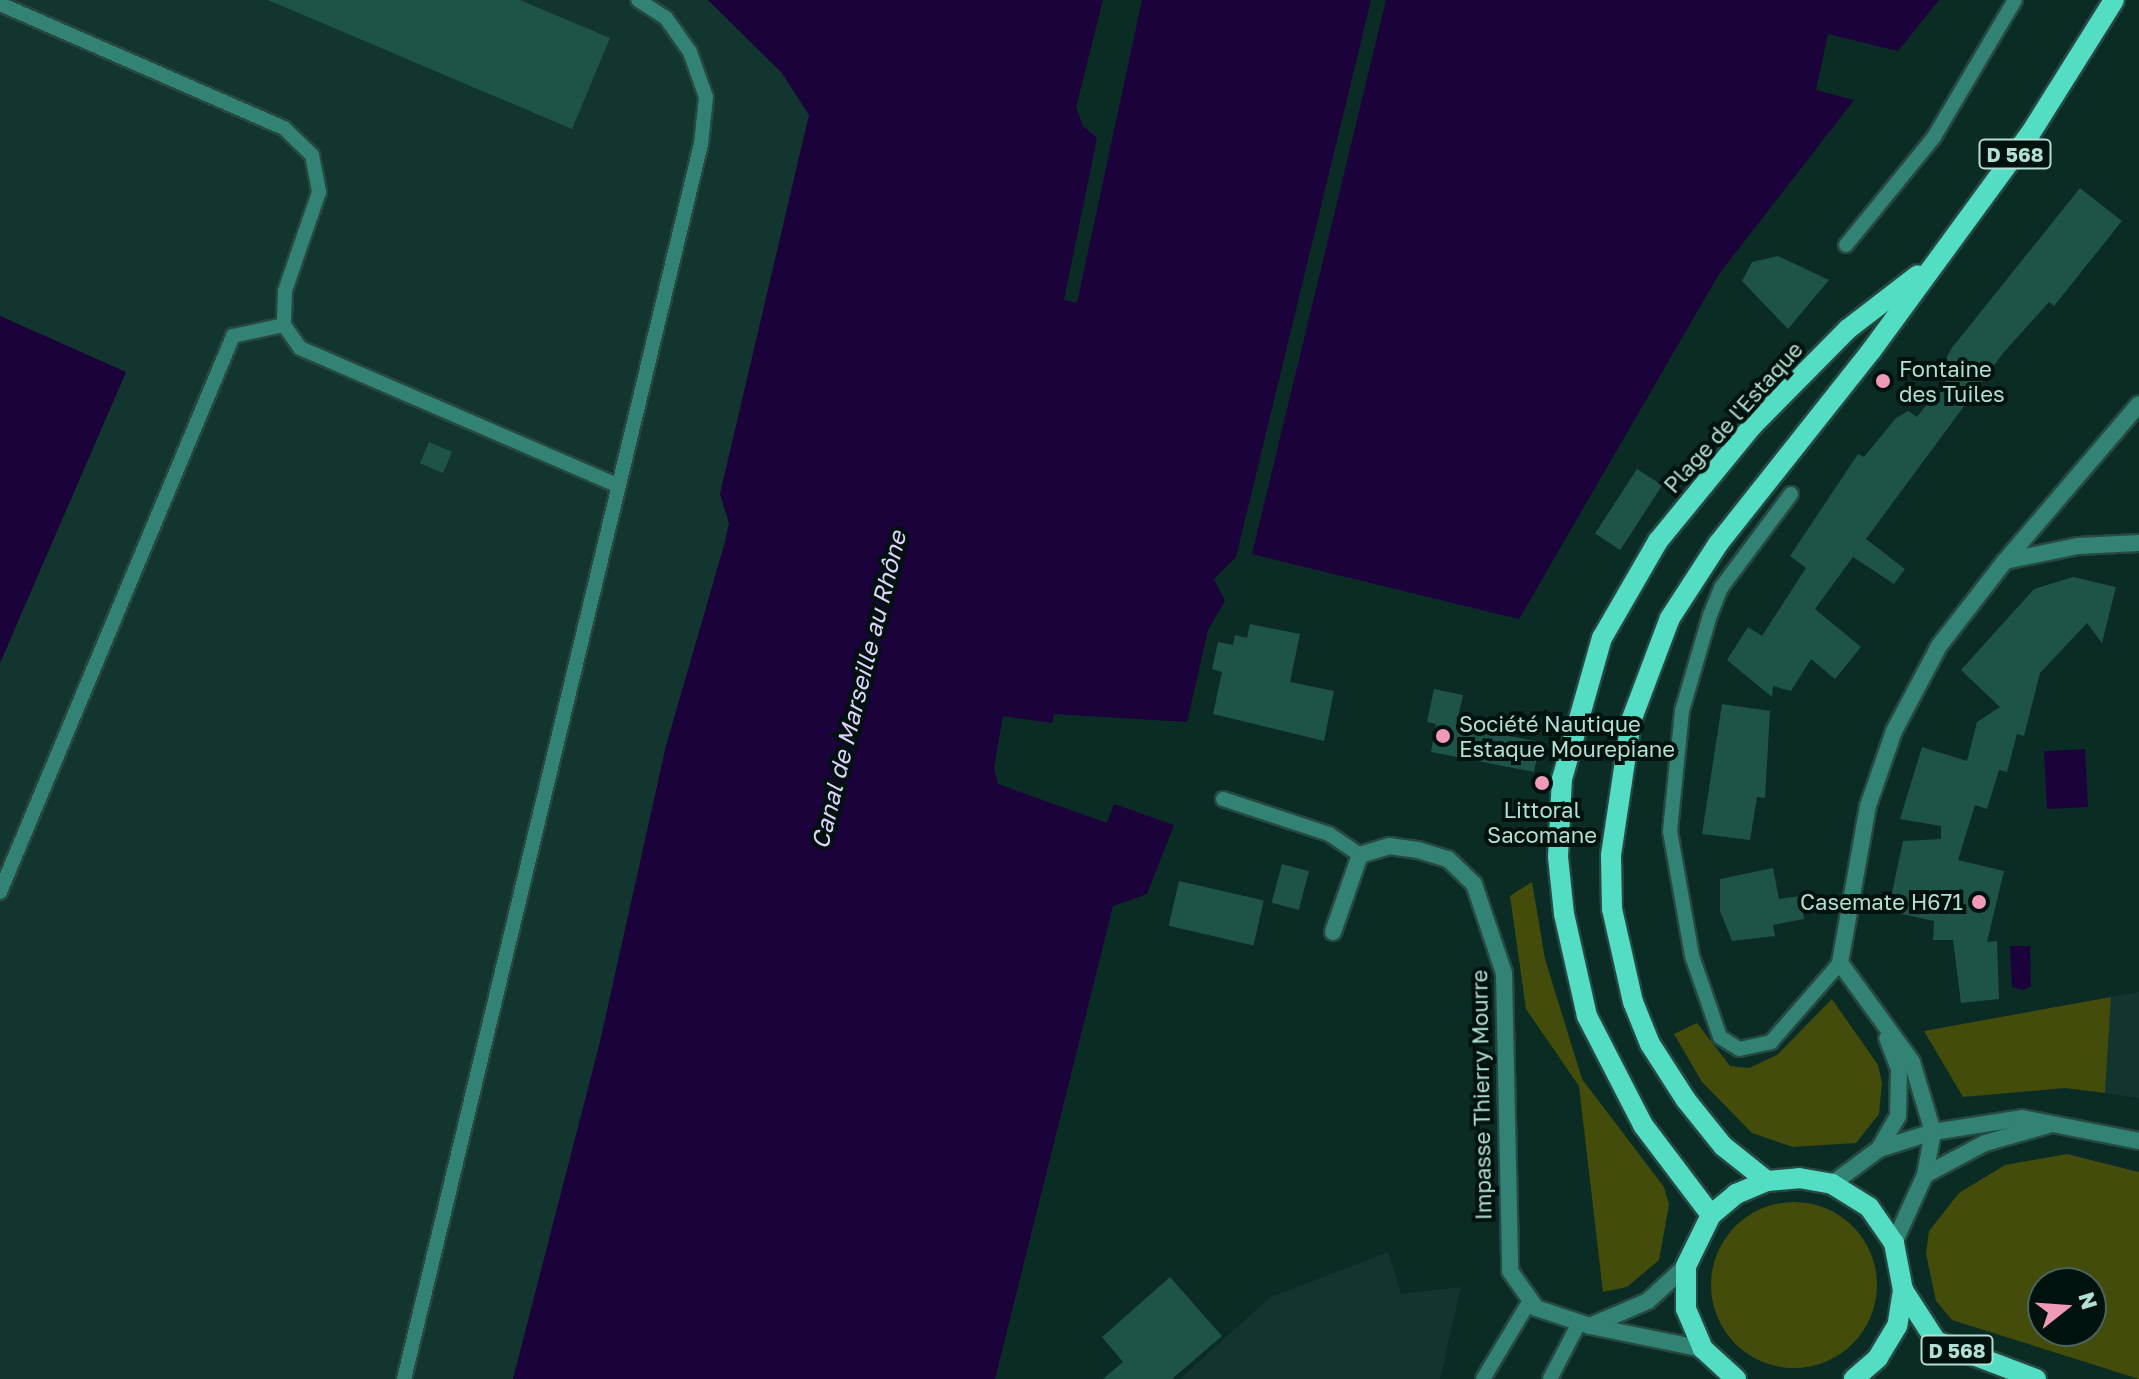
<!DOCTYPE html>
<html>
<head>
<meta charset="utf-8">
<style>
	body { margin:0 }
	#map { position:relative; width:2139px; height:1379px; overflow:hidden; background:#0b2b25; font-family:"Golos Text",sans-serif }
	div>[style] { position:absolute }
	.built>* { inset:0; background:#12362f }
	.green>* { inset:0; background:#434c0a }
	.round { border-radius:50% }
	.water>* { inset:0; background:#1c023b; transform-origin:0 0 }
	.building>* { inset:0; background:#1e5348; transform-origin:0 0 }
	.roads { filter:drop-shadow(2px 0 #264841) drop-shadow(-2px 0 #264841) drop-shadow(0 2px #264841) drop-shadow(0 -2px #264841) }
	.service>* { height:14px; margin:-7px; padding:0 7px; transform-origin:7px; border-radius:7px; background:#328373 }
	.minor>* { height:16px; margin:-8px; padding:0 8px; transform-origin:8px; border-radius:8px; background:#328373 }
	.tertiary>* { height:16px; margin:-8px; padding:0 8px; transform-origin:8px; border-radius:8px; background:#328373 }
	.primary>* { height:20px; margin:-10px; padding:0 10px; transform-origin:10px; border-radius:10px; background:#53ddc3 }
	.dots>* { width:22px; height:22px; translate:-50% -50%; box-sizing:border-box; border:4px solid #00120e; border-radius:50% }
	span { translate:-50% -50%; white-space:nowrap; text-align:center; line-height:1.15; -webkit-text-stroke:8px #00120e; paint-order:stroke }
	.shield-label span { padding:2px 6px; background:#00120e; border:2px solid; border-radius:6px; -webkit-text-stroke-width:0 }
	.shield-label { font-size:20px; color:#b2dfd3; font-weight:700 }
	.poi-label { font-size:22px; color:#b2dfd3 }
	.left { translate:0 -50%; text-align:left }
	.right { translate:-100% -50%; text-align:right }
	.street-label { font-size:22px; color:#b2dfd3 }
	.water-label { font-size:24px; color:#ded1fe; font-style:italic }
	.north { position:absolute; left:2027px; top:1267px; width:80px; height:80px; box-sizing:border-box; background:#00120e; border:2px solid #47645d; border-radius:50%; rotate:73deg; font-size:22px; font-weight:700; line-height:32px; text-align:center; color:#b2dfd3 }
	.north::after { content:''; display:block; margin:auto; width:28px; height:36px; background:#f09ab7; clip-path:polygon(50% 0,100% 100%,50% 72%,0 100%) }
</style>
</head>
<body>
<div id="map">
	<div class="built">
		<div style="clip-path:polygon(0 0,708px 0,782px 73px,809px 115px,720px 494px,729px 523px,725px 543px,666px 746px,600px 1042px,513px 1379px,0 1379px,0 663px,126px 372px,0 316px)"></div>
		<div style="clip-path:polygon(2139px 992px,2139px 1098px,2105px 1093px,2111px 997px)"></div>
		<div style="clip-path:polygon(1388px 1252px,1401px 1294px,1461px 1287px,1440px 1379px,1180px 1379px,1269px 1298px)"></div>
	</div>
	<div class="green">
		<div style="clip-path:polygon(1532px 882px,1545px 959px,1582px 1079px,1664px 1187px,1669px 1205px,1659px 1260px,1627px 1287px,1603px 1292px,1579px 1086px,1526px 1009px,1510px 896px)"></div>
		<div style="clip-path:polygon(2111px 997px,2105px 1093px,2065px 1088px,1963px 1097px,1924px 1031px)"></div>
		<div style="clip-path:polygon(1832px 999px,1878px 1065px,1882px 1083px,1879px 1114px,1856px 1143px,1793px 1147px,1752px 1133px,1702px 1082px,1674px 1034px,1697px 1023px,1730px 1066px,1749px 1068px,1777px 1055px)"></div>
		<div style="clip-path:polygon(evenodd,2067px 1154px,2139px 1172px,2139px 1379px,1952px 1320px,1936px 1301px,1926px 1254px,1929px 1231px,1959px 1193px,2005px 1165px,2067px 1154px,2043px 1283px,2091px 1283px,2091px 1331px,2043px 1331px,2043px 1283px)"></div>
		<div class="round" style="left:1711px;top:1202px;width:166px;height:166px"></div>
	</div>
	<div class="water">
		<div style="clip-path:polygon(708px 0,1103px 0,1076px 107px,1083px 126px,1097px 138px,1064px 300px,1077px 303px,1142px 0,1371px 0,1236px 557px,1214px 579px,1225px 601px,1208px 630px,1187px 722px,1054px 714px,1052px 723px,1003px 716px,994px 768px,998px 784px,1107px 823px,1114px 804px,1174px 825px,1147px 894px,1113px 906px,995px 1379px,513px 1379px,600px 1042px,666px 746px,725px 542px,729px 523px,720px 494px,809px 115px,782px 73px)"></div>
		<div style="clip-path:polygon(1386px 0,1939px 0,1898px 51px,1828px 34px,1816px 90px,1854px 100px,1719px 274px,1519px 619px,1252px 554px)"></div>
		<div style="clip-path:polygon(0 316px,126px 372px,0 663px)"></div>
		<div style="left:2085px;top:749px;width:58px;height:41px;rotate:87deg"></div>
		<div style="clip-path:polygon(2010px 946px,2030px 946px,2031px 986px,2023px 990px,2012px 987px)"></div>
	</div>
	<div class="building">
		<div style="clip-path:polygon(268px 0,520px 0,610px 38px,572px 129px)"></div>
		<div style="clip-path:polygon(2080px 188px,2122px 221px,2054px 306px,2049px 302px,2004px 352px,1866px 539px,1905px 569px,1894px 584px,1853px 557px,1815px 609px,1861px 647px,1835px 679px,1811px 659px,1791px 691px,1773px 686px,1772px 697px,1727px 660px,1748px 627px,1762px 636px,1802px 574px,1806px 568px,1790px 556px,1858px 454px,1864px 457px,1896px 418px,1908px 411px,1917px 417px,1947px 379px,1941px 368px,1951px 349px)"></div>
		<div style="clip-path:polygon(1778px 256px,1829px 280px,1788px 329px,1742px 281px,1752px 262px)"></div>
		<div style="left:429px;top:442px;width:25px;height:23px;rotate:23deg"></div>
		<div style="left:1637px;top:469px;width:30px;height:77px;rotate:33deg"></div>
		<div style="clip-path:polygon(2073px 577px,2116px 587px,2102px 643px,2087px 623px,2040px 673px,2024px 736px,2017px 734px,2007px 772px,1999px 770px,1987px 809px,1975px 805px,1958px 860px,2004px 871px,1987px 942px,1997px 941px,1999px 999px,1961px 1003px,1953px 940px,1933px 940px,1934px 921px,1888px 911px,1903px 841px,1941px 839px,1941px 826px,1900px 819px,1922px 747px,1967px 761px,1977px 722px,2000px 707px,1961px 670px,2034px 589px)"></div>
		<div style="clip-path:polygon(1250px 624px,1300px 634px,1290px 682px,1334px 691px,1324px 741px,1213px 714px,1222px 672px,1212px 669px,1218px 642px,1233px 645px,1235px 635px,1247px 638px)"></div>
		<div style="clip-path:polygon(1434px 689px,1463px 695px,1456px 726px,1540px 742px,1534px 772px,1431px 752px,1436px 724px,1427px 722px)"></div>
		<div style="clip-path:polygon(1722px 704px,1770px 711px,1765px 798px,1757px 797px,1750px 840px,1702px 834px)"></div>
		<div style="left:1282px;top:864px;width:28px;height:40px;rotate:15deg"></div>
		<div style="clip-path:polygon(1773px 868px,1779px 899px,1800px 896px,1804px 919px,1773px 925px,1775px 936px,1732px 941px,1720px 911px,1720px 879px)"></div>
		<div style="left:1179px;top:881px;width:87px;height:46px;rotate:13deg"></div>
		<div style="clip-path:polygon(1170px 1277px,1222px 1336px,1172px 1379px,1103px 1379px,1123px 1362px,1102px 1337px)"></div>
	</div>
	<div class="roads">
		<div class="service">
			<div style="left:0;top:4px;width:310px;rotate:23.6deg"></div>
			<div style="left:284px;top:128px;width:39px;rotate:44deg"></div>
			<div style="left:312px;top:155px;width:38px;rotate:79deg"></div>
			<div style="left:319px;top:192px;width:105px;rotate:109deg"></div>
			<div style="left:285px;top:291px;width:34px;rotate:92deg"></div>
			<div style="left:284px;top:325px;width:28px;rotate:55deg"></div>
			<div style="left:300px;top:348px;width:345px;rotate:23.4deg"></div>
			<div style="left:1846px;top:245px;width:139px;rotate:-50.8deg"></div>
			<div style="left:1934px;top:137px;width:159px;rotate:-59.4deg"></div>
			<div style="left:1791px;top:494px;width:117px;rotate:126.7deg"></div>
			<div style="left:1721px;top:588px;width:29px;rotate:112deg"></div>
			<div style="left:1710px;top:615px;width:100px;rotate:106.3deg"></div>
			<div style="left:1682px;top:711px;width:121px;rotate:95.7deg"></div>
			<div style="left:1670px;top:831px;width:127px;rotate:80deg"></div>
			<div style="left:1692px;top:956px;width:86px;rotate:70.9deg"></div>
			<div style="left:1720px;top:1037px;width:22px;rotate:32deg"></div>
			<div style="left:1739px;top:1049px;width:33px;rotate:-12deg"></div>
			<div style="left:1771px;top:1042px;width:105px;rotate:-48.9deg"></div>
			<div style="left:1223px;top:799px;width:112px;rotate:18.3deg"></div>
			<div style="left:1329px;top:834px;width:37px;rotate:34deg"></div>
			<div style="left:0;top:892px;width:603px;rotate:-67.26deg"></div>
			<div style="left:233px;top:336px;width:52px;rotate:-12.2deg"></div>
			<div style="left:404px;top:1379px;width:1270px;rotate:-76.48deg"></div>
			<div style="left:701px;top:144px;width:47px;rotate:-83.9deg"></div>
			<div style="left:706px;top:97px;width:48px;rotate:-109.6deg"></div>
			<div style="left:690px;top:52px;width:42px;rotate:-125.2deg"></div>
			<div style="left:666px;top:18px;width:33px;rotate:-147deg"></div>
			<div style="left:1483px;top:1379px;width:90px;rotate:-59.1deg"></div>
			<div style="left:1550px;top:1379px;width:61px;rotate:-62.6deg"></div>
		</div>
		<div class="minor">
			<div style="left:2005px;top:561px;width:206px;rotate:-49.5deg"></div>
			<div style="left:1333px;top:932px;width:82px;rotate:-70.7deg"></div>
			<div style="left:1360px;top:855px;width:30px;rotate:-17deg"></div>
			<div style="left:1389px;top:846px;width:29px;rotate:8deg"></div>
			<div style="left:1418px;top:850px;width:31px;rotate:17deg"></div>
			<div style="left:1448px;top:859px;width:36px;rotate:44deg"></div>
			<div style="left:1474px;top:884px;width:94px;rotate:71.4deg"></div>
			<div style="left:1504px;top:973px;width:298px;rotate:88.8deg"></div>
			<div style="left:1510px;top:1271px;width:45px;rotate:54.9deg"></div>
			<div style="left:1536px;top:1308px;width:57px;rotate:18.4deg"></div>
			<div style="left:1879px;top:1149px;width:57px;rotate:-17.5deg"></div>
			<div style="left:1933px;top:1132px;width:90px;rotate:-8.9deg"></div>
			<div style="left:2022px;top:1118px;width:119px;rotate:11.1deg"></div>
			<div style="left:1925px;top:1175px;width:68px;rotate:-28.1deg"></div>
			<div style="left:1985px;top:1143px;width:66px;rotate:-15.7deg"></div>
			<div style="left:1686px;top:1266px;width:52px;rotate:137.4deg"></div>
			<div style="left:1648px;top:1301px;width:63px;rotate:156.7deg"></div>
			<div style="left:1590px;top:1326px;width:115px;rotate:11.5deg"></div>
		</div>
		<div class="tertiary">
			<div style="left:1832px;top:1184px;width:59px;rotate:-36.7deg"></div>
			<div style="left:1879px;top:1149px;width:38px;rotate:-60deg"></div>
			<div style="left:1898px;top:1116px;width:47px;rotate:-88.8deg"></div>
			<div style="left:1899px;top:1069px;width:33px;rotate:-111deg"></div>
			<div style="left:1894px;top:1243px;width:75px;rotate:-65.5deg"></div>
			<div style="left:1925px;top:1175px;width:44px;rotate:-79.5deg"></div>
			<div style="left:1933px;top:1132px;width:73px;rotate:-106.7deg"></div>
			<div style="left:1912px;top:1062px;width:122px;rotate:-126deg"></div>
			<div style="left:1840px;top:963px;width:159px;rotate:-79.9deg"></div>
			<div style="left:1868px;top:806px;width:79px;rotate:-70.9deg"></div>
			<div style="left:1894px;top:731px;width:96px;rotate:-62.1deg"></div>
			<div style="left:1939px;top:646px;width:108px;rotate:-52.2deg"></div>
			<div style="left:2005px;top:561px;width:75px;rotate:-11.6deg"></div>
			<div style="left:2078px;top:546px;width:61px;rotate:-2.8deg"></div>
		</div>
		<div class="primary">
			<div style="left:1767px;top:1181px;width:56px;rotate:-141.5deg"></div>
			<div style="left:1723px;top:1146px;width:59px;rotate:-128.8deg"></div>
			<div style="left:1686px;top:1100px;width:67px;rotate:-122.7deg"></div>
			<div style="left:1650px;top:1044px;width:45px;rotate:-112deg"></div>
			<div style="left:1633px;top:1002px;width:95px;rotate:-102.7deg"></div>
			<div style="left:1612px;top:909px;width:54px;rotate:-91.1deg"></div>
			<div style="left:1611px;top:855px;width:135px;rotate:-81.5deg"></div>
			<div style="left:1631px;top:721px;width:110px;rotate:-69.3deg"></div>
			<div style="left:1670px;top:618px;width:88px;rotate:-57deg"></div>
			<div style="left:1718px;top:544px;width:246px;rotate:-51.6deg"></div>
			<div style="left:1871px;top:351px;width:269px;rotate:-53.8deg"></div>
			<div style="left:2030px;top:134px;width:158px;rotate:-57.9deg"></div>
			<div style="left:1711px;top:1215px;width:113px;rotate:-127.1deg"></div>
			<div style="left:1643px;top:1125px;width:123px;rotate:-117.2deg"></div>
			<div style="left:1587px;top:1016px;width:105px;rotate:-102.7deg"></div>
			<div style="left:1564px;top:914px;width:57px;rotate:-96deg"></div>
			<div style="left:1558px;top:857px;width:78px;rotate:-87.1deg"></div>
			<div style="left:1562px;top:779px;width:147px;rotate:-74.2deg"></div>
			<div style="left:1602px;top:638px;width:112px;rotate:-60deg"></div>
			<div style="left:1658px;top:541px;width:149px;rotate:-50.7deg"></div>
			<div style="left:1752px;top:426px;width:136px;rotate:-45.3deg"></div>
			<div style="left:1848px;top:329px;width:88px;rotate:-37.6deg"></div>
			<div style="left:1903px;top:1290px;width:61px;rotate:57.1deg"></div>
			<div style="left:1936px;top:1341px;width:107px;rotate:20.8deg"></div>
			<div style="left:1736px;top:1379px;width:45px;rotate:-137.7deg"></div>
			<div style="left:1703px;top:1349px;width:43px;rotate:-113deg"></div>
			<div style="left:1686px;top:1309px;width:43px;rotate:-90deg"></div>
			<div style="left:1686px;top:1266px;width:57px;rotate:-63.9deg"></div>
			<div style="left:1711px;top:1215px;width:33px;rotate:-40deg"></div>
			<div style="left:1736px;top:1194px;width:34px;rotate:-23deg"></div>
			<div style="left:1767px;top:1181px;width:32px;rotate:-5deg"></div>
			<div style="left:1799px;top:1178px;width:34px;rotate:10deg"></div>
			<div style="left:1832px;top:1184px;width:44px;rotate:31.9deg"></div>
			<div style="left:1869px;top:1207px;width:44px;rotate:55.2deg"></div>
			<div style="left:1894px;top:1243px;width:48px;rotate:79.2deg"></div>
			<div style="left:1903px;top:1290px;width:36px;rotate:99deg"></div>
			<div style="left:1897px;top:1326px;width:37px;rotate:121deg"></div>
			<div style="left:1878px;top:1358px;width:32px;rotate:139deg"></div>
		</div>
	</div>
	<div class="dots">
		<div style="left:1883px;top:381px;background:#f09ab7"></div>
		<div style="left:1443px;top:736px;background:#f09ab7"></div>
		<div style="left:1542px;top:783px;background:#f09ab7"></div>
		<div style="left:1979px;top:902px;background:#f09ab7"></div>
	</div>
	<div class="shield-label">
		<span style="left:2015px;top:154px">D 568</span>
		<span style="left:1957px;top:1350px">D 568</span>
	</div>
	<div class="poi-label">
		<span class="left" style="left:1899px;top:381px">Fontaine<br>des Tuiles</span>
		<span class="left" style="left:1459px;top:736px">Société Nautique<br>Estaque Mourepiane</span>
		<span style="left:1542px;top:822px">Littoral<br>Sacomane</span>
		<span class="right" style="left:1963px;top:902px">Casemate H671</span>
	</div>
	<div class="street-label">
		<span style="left:1733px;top:417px;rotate:-48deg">Plage de l'Estaque</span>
		<span style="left:1481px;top:1095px;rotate:-91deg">Impasse Thierry Mourre</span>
	</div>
	<div class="water-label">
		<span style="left:858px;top:690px;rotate:-76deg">Canal de Marseille au Rhône</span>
	</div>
	<div class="north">N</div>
</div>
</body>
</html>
